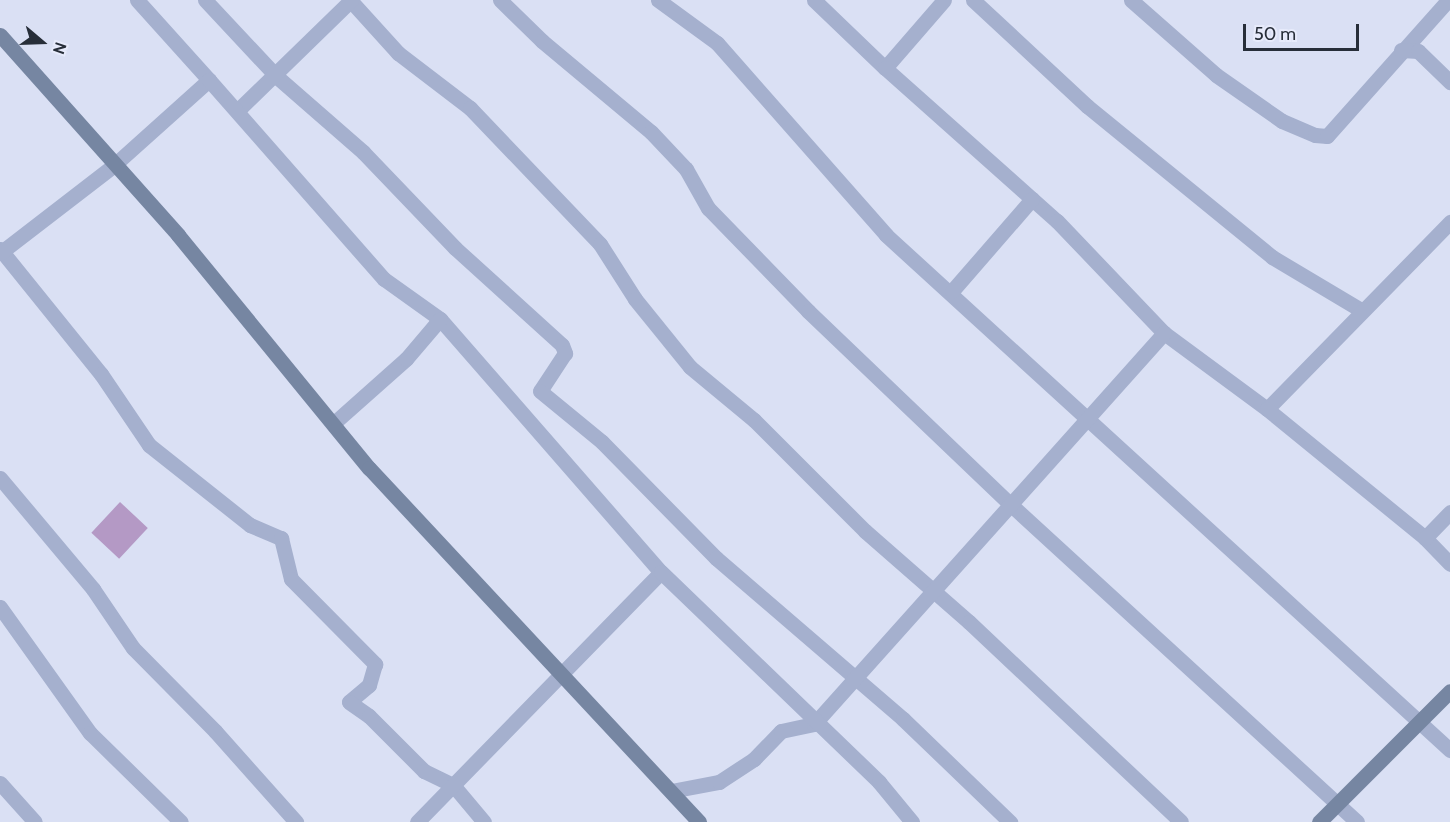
<!DOCTYPE html>
<html>
<head>
<meta charset="utf-8">
<style>
	body { margin:0 }
	#map { position:relative; width:1450px; height:822px; overflow:hidden; background:#dae0f4; font-family:Cabin,sans-serif }
	div>[style] { position:absolute }
	.green>* { inset:0; background:#b499c5; transform-origin:0 0 }
	.street>* { height:15px; margin:-7.5px; padding:0 7.5px; transform-origin:7.5px; border-radius:7.5px; background:#a5b0ce }
	.secondary>* { height:15px; margin:-7.5px; padding:0 7.5px; transform-origin:7.5px; border-radius:7.5px; background:#7686a2 }
	span { translate:-50% -50%; white-space:nowrap; text-align:center; line-height:1.15; -webkit-text-stroke:6px #e7ebfb; paint-order:stroke }
	.north { position:absolute; left:12px; top:12px; width:60px; height:60px; -webkit-text-stroke:4px #e7ebfb; paint-order:stroke; rotate:109deg; font-size:16px; font-weight:700; line-height:24px; text-align:center; color:#272e39 }
	.north::after { content:''; display:block; margin:auto; width:21px; height:27px; background:#272e39; clip-path:polygon(50% 0,100% 100%,50% 72%,0 100%) }
	.scale { position:absolute; left:1243px; top:24px; width:116px; height:27px; box-sizing:border-box; border:3px solid #272e39; border-top:0; padding-left:8px; font-size:18px; line-height:21px; white-space:nowrap; color:#272e39; -webkit-text-stroke:4px #e7ebfb; paint-order:stroke }
</style>
</head>
<body>
<div id="map">
	<div class="green">
		<div style="left:120px;top:502px;width:38px;height:42px;rotate:43deg"></div>
	</div>
	<div class="street">
		<div style="left:137px;top:0;width:108px;rotate:48deg"></div>
		<div style="left:205px;top:0;width:104px;rotate:46.9deg"></div>
		<div style="left:276px;top:76px;width:116px;rotate:41.1deg"></div>
		<div style="left:363px;top:152px;width:133px;rotate:46.2deg"></div>
		<div style="left:455px;top:248px;width:144px;rotate:42.2deg"></div>
		<div style="left:562px;top:345px;width:9px;rotate:69deg"></div>
		<div style="left:565px;top:353px;width:45px;rotate:123.3deg"></div>
		<div style="left:540px;top:391px;width:80px;rotate:39.4deg"></div>
		<div style="left:602px;top:442px;width:163px;rotate:45.5deg"></div>
		<div style="left:716px;top:558px;width:247px;rotate:40.7deg"></div>
		<div style="left:903px;top:719px;width:149px;rotate:43.9deg"></div>
		<div style="left:350px;top:0;width:72px;rotate:47.8deg"></div>
		<div style="left:398px;top:53px;width:91px;rotate:37.4deg"></div>
		<div style="left:470px;top:108px;width:188px;rotate:46.3deg"></div>
		<div style="left:600px;top:244px;width:65px;rotate:57.5deg"></div>
		<div style="left:635px;top:299px;width:87px;rotate:51deg"></div>
		<div style="left:690px;top:367px;width:83px;rotate:39.6deg"></div>
		<div style="left:754px;top:420px;width:157px;rotate:45deg"></div>
		<div style="left:865px;top:531px;width:138px;rotate:41.2deg"></div>
		<div style="left:969px;top:622px;width:291px;rotate:43.3deg"></div>
		<div style="left:500px;top:0;width:59px;rotate:44.3deg"></div>
		<div style="left:542px;top:41px;width:142px;rotate:39.9deg"></div>
		<div style="left:651px;top:132px;width:51px;rotate:46.6deg"></div>
		<div style="left:686px;top:169px;width:45px;rotate:60.6deg"></div>
		<div style="left:708px;top:208px;width:144px;rotate:45.8deg"></div>
		<div style="left:808px;top:311px;width:278px;rotate:43.7deg"></div>
		<div style="left:1009px;top:503px;width:472px;rotate:42.5deg"></div>
		<div style="left:658px;top:0;width:73px;rotate:36.1deg"></div>
		<div style="left:717px;top:43px;width:256px;rotate:48.6deg"></div>
		<div style="left:886px;top:235px;width:764px;rotate:42.4deg"></div>
		<div style="left:814px;top:0;width:98px;rotate:43.8deg"></div>
		<div style="left:885px;top:68px;width:90px;rotate:-49.1deg"></div>
		<div style="left:973px;top:0;width:156px;rotate:42.9deg"></div>
		<div style="left:1087px;top:106px;width:239px;rotate:39.2deg"></div>
		<div style="left:1272px;top:257px;width:104px;rotate:30.8deg"></div>
		<div style="left:1131px;top:0;width:113px;rotate:41.4deg"></div>
		<div style="left:1216px;top:75px;width:80px;rotate:34.9deg"></div>
		<div style="left:1282px;top:121px;width:36px;rotate:23deg"></div>
		<div style="left:1315px;top:135px;width:12px;rotate:5deg"></div>
		<div style="left:1327px;top:136px;width:182px;rotate:-48.3deg"></div>
		<div style="left:1401px;top:50px;width:17px;rotate:3deg"></div>
		<div style="left:1418px;top:51px;width:45px;rotate:44.1deg"></div>
		<div style="left:885px;top:68px;width:230px;rotate:41.7deg"></div>
		<div style="left:1057px;top:221px;width:155px;rotate:46.3deg"></div>
		<div style="left:1164px;top:333px;width:128px;rotate:36.4deg"></div>
		<div style="left:1267px;top:409px;width:262px;rotate:-45.6deg"></div>
		<div style="left:237px;top:111px;width:159px;rotate:-44.2deg"></div>
		<div style="left:0;top:249px;width:161px;rotate:51.1deg"></div>
		<div style="left:101px;top:374px;width:86px;rotate:55.9deg"></div>
		<div style="left:149px;top:445px;width:129px;rotate:38.4deg"></div>
		<div style="left:250px;top:525px;width:34px;rotate:23deg"></div>
		<div style="left:281px;top:538px;width:42px;rotate:76.3deg"></div>
		<div style="left:291px;top:579px;width:120px;rotate:45.3deg"></div>
		<div style="left:375px;top:664px;width:22px;rotate:106deg"></div>
		<div style="left:369px;top:685px;width:26px;rotate:140deg"></div>
		<div style="left:349px;top:702px;width:24px;rotate:35deg"></div>
		<div style="left:369px;top:716px;width:78px;rotate:45deg"></div>
		<div style="left:424px;top:771px;width:32px;rotate:26deg"></div>
		<div style="left:453px;top:785px;width:48px;rotate:50deg"></div>
		<div style="left:0;top:253px;width:143px;rotate:-37.6deg"></div>
		<div style="left:113px;top:166px;width:129px;rotate:-41.9deg"></div>
		<div style="left:209px;top:80px;width:265px;rotate:48.7deg"></div>
		<div style="left:384px;top:279px;width:69px;rotate:35.5deg"></div>
		<div style="left:440px;top:319px;width:336px;rotate:48.9deg"></div>
		<div style="left:952px;top:291px;width:122px;rotate:-49deg"></div>
		<div style="left:1267px;top:409px;width:204px;rotate:39.2deg"></div>
		<div style="left:1425px;top:538px;width:36px;rotate:46deg"></div>
		<div style="left:335px;top:422px;width:95px;rotate:-41.6deg"></div>
		<div style="left:406px;top:359px;width:52px;rotate:-49.6deg"></div>
		<div style="left:0;top:478px;width:145px;rotate:50deg"></div>
		<div style="left:93px;top:589px;width:71px;rotate:55.9deg"></div>
		<div style="left:133px;top:648px;width:117px;rotate:45.3deg"></div>
		<div style="left:215px;top:731px;width:122px;rotate:48.3deg"></div>
		<div style="left:1425px;top:538px;width:36px;rotate:-46deg"></div>
		<div style="left:0;top:607px;width:155px;rotate:54.5deg"></div>
		<div style="left:90px;top:733px;width:127px;rotate:44.4deg"></div>
		<div style="left:0;top:783px;width:52px;rotate:48.1deg"></div>
		<div style="left:671px;top:791px;width:49px;rotate:-10.6deg"></div>
		<div style="left:719px;top:782px;width:42px;rotate:-33.3deg"></div>
		<div style="left:754px;top:759px;width:39px;rotate:-46deg"></div>
		<div style="left:781px;top:731px;width:34px;rotate:-12deg"></div>
		<div style="left:814px;top:724px;width:525px;rotate:-48.17deg"></div>
		<div style="left:417px;top:822px;width:349px;rotate:-45.7deg"></div>
		<div style="left:661px;top:572px;width:303px;rotate:43.9deg"></div>
		<div style="left:879px;top:782px;width:52px;rotate:50.5deg"></div>
	</div>
	<div class="secondary">
		<div style="left:0;top:35px;width:268px;rotate:48.3deg"></div>
		<div style="left:178px;top:235px;width:301px;rotate:50.7deg"></div>
		<div style="left:369px;top:468px;width:484px;rotate:47deg"></div>
		<div style="left:1319px;top:822px;width:185px;rotate:-45deg"></div>
	</div>
	<div class="north">N</div>
	<div class="scale">50 m</div>
</div>
</body>
</html>
